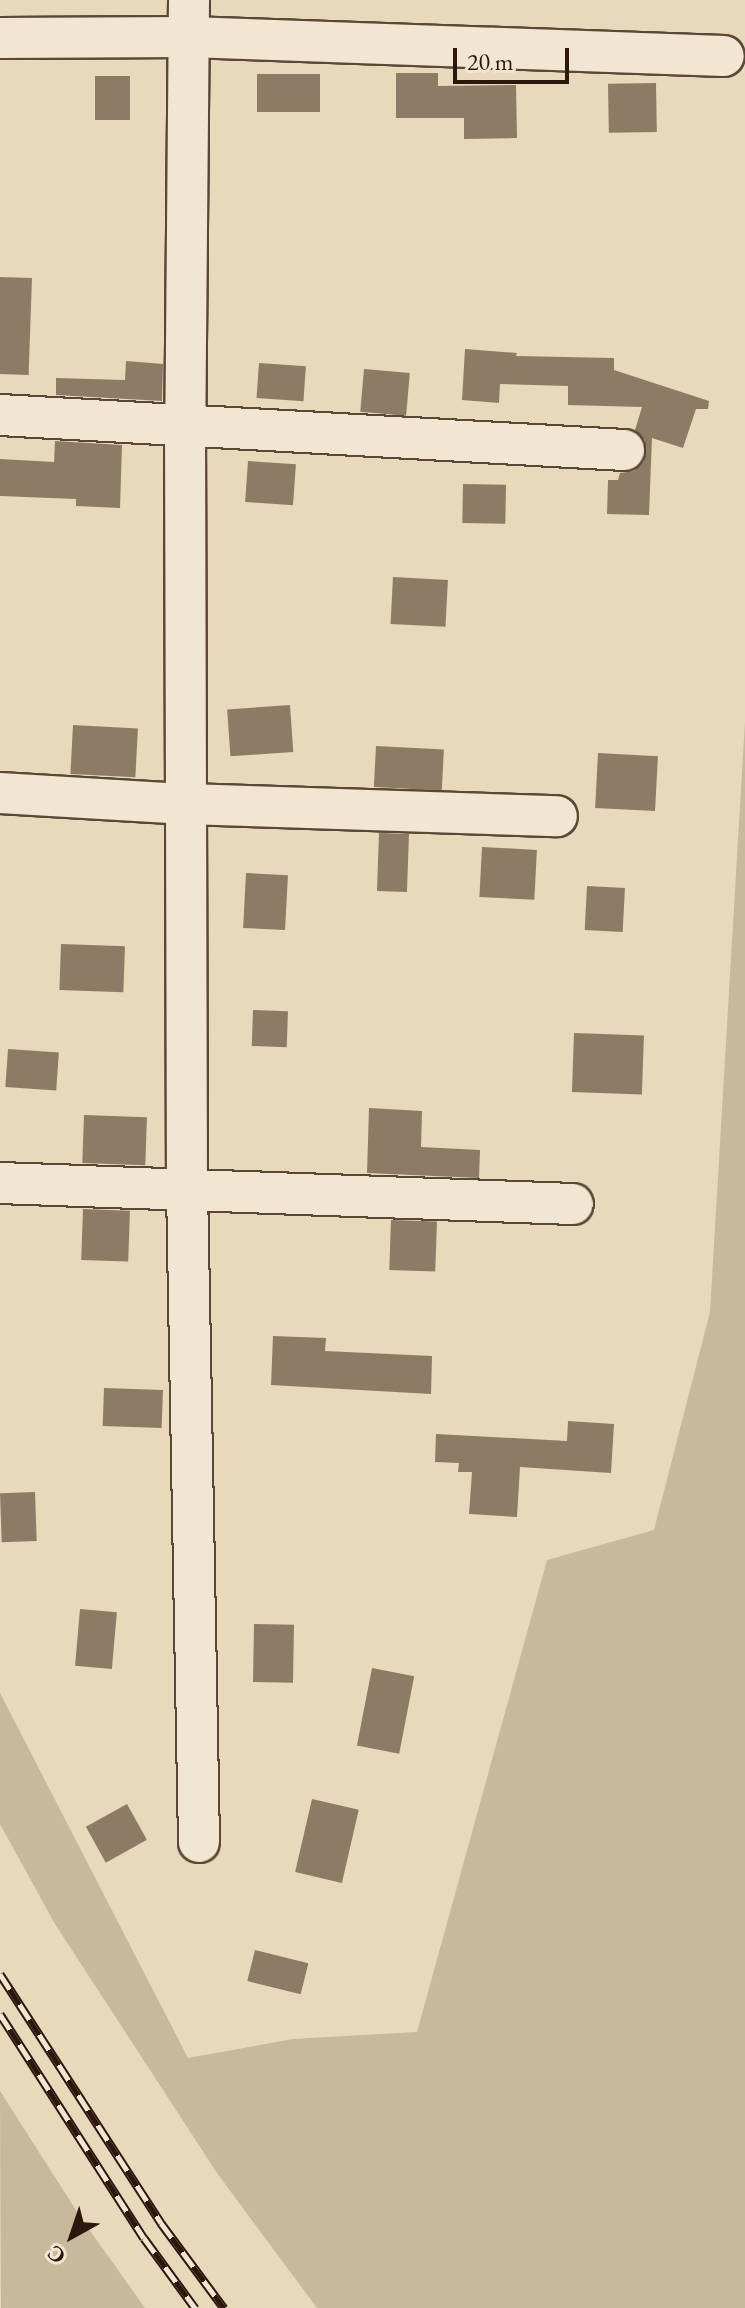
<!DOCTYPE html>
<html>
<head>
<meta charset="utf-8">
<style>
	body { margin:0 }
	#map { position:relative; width:745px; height:2308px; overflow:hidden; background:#e8d9ba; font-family:"EB Garamond",serif }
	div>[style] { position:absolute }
	.green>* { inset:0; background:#c8b89c }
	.building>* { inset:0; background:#8e7b66; transform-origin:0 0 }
	.roads { filter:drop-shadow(2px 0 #5c4737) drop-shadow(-2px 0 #5c4737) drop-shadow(0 2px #5c4737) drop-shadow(0 -2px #5c4737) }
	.minor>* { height:40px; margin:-20px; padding:0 20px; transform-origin:20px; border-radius:20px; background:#f0e6d2 }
	.rail>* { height:9px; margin-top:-4.5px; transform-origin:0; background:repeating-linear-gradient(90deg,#f0e6d2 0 18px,#2d160b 0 36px); box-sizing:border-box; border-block:2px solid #2d160b }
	span { translate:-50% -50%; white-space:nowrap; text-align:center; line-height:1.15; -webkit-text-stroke:7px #f0e6d2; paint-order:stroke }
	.north { position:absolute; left:32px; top:2196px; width:80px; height:80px; -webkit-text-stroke:6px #f0e6d2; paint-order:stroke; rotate:220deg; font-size:22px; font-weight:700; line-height:32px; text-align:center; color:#2d160b }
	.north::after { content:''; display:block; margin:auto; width:28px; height:36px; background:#2d160b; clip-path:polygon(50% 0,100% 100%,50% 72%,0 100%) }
	.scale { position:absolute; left:453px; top:48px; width:116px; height:36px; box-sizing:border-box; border:4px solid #2d160b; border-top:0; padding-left:10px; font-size:24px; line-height:28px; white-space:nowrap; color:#2d160b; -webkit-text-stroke:6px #f0e6d2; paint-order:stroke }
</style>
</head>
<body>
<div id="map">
	<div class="green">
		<div style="clip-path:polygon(745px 722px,745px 2308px,317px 2308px,217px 2173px,55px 1924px,0 1824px,0 1693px,188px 2058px,293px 2039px,417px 2032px,547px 1560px,654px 1530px,710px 1312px)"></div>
		<div style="clip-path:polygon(0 2091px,81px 2218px,145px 2308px,1px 2308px)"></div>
	</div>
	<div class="building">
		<div style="clip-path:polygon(396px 73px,438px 73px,438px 86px,516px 85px,517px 138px,464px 139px,464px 118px,396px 118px)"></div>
		<div style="left:257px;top:74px;width:63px;height:38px"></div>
		<div style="left:95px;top:76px;width:35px;height:44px"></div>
		<div style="left:656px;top:83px;width:49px;height:48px;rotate:89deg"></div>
		<div style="left:0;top:277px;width:32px;height:97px;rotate:2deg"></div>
		<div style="clip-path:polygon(465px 349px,517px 353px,516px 356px,614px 358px,614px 370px,709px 401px,708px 409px,696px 409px,683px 448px,652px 438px,649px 515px,607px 514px,608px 480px,618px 480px,620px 473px,634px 471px,644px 462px,645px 440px,635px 430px,642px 407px,568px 405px,568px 386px,500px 384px,499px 403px,462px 400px)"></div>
		<div style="clip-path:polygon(126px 361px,163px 364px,162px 401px,56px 395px,56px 378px,125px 380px)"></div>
		<div style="left:259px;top:363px;width:47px;height:35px;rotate:4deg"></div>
		<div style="left:364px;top:369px;width:46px;height:43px;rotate:5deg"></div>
		<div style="clip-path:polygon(55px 441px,122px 445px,120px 508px,76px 506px,76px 499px,0 496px,0 459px,54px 462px)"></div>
		<div style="left:248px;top:461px;width:48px;height:41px;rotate:4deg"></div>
		<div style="left:463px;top:484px;width:43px;height:39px;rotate:1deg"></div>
		<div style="left:393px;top:577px;width:55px;height:47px;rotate:3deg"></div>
		<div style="left:290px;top:705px;width:47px;height:63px;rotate:86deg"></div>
		<div style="left:73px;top:725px;width:65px;height:49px;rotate:3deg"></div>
		<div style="left:376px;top:746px;width:68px;height:41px;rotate:3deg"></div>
		<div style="left:598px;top:753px;width:60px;height:55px;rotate:3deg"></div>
		<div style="left:379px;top:833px;width:30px;height:58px;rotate:2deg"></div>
		<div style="left:482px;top:847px;width:55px;height:50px;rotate:3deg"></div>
		<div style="left:246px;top:873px;width:42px;height:55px;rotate:3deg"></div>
		<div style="left:587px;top:886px;width:38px;height:44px;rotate:3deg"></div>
		<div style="left:61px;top:944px;width:64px;height:46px;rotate:2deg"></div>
		<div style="left:253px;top:1010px;width:35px;height:36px;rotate:2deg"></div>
		<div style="left:574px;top:1033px;width:70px;height:59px;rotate:2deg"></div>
		<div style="left:8px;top:1049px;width:51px;height:38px;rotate:4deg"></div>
		<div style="clip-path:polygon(369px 1108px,422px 1111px,421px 1147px,480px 1150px,479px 1178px,367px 1173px)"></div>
		<div style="left:84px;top:1115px;width:63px;height:48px;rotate:2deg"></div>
		<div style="left:83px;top:1209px;width:47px;height:51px;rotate:2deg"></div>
		<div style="left:391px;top:1220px;width:46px;height:50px;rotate:2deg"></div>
		<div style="clip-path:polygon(273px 1336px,326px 1338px,325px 1351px,432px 1356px,431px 1394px,271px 1385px)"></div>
		<div style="left:104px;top:1388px;width:59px;height:38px;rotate:2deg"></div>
		<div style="clip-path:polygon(568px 1421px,614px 1424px,611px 1473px,520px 1467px,517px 1517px,469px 1514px,472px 1472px,458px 1472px,459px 1463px,435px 1462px,436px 1434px,567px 1441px)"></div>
		<div style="left:35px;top:1492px;width:49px;height:35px;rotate:88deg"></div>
		<div style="left:80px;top:1609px;width:37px;height:57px;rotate:5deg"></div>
		<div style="left:254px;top:1624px;width:40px;height:58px;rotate:1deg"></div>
		<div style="left:372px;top:1668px;width:43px;height:79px;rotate:11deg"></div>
		<div style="left:312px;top:1799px;width:48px;height:75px;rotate:13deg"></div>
		<div style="left:127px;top:1804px;width:41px;height:47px;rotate:61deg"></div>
		<div style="left:255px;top:1950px;width:55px;height:32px;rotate:14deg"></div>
	</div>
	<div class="roads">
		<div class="minor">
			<div style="left:189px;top:0;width:425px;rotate:90.5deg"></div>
			<div style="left:185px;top:425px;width:763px;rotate:89.85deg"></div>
			<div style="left:187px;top:1188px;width:654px;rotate:88.95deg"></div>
			<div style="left:0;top:38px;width:189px;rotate:-0.3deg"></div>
			<div style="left:189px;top:37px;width:535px;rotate:2.03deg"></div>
			<div style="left:0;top:415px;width:625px;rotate:3.21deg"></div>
			<div style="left:0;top:793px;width:187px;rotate:3.4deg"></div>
			<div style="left:187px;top:804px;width:370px;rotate:1.9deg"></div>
			<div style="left:0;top:1183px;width:573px;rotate:2.1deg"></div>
		</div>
	</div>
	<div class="rail">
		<div style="left:0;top:1974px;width:297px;rotate:57.1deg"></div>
		<div style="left:161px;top:2223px;width:106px;rotate:53.5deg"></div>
		<div style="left:0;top:2014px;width:266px;rotate:57.3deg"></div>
		<div style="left:144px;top:2238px;width:87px;rotate:53.9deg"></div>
	</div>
	<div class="north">С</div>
	<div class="scale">20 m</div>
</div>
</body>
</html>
